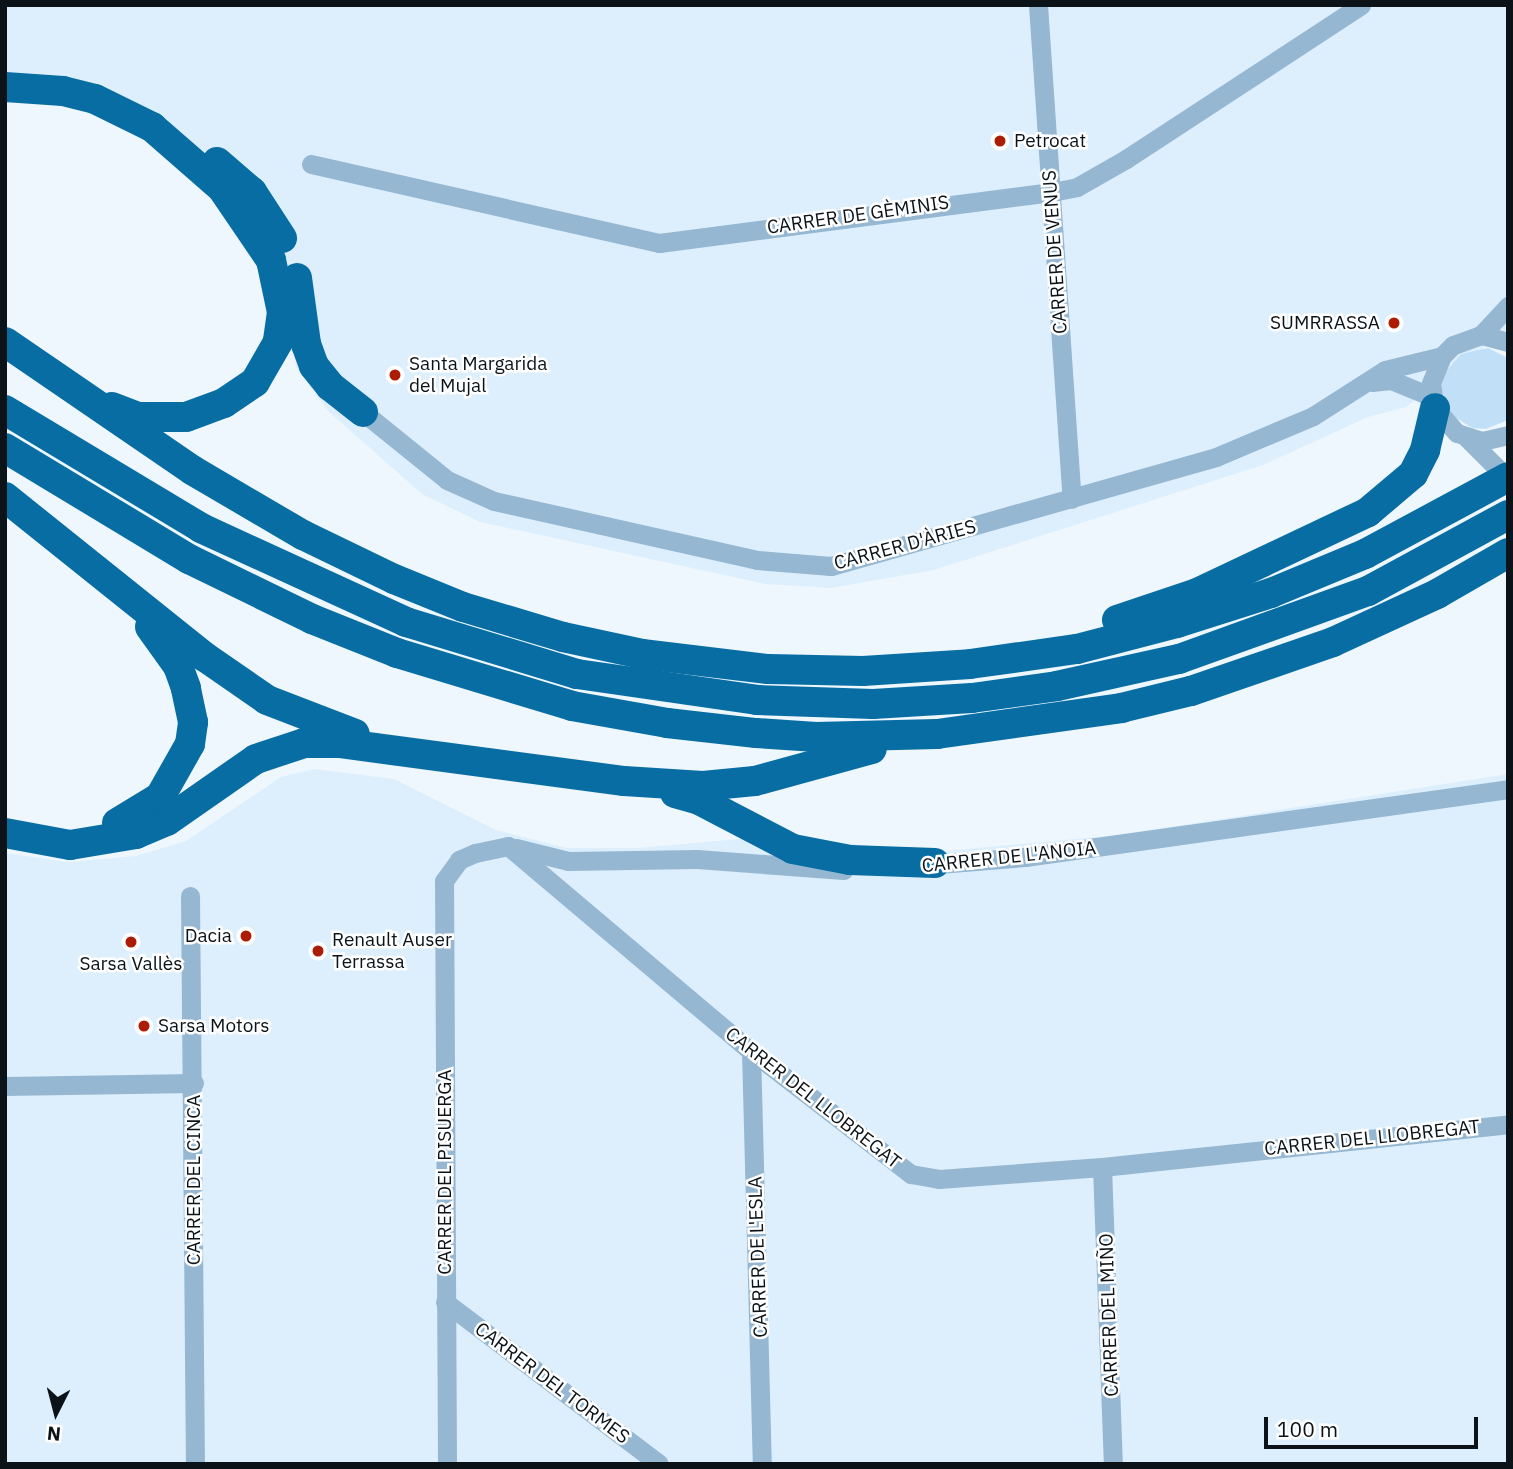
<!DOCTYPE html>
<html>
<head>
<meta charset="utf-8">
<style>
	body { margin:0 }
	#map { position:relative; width:1513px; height:1469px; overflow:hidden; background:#eef7fe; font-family:"IBM Plex Sans",sans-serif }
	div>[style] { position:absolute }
	.built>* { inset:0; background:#ddeffd }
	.green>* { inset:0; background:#c1dff6 }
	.minor>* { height:19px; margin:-9.5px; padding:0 9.5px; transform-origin:9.5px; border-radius:9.5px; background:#95b7d2 }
	.highway>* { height:30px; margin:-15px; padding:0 15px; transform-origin:15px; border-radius:15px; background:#076da3 }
	.dots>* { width:19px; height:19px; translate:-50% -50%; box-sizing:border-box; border:4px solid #fff; border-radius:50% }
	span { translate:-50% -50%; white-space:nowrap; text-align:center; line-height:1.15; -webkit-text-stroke:5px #fff; paint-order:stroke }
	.poi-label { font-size:19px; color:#0b1319 }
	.left { translate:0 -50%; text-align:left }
	.right { translate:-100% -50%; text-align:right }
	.street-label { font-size:19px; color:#0b1319 }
	.frame { position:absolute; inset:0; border:7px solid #0b1319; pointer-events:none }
	.north { position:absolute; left:21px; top:1378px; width:70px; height:70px; -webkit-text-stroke:5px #fff; paint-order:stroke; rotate:186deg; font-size:19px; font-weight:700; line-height:28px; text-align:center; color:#0b1319 }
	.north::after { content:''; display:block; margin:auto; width:24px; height:32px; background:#0b1319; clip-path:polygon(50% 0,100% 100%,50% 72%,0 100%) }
	.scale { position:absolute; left:1264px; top:1417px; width:214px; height:32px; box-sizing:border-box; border:4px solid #0b1319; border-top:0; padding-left:9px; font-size:21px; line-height:24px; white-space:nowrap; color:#0b1319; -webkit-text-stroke:5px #fff; paint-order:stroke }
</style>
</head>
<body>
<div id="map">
	<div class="built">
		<div style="clip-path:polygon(5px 5px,1508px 5px,1508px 329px,1406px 407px,1368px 417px,1263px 465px,934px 570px,831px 588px,765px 584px,480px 522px,422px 494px,328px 411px,296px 367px,295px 319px,213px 165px,5px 73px)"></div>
		<div style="clip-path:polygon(314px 769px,394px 779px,496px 830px,567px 848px,637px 848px,783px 835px,923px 853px,1119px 835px,1508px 774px,1508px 1464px,5px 1464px,5px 853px,68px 862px,136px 856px,186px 841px,281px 777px)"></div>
	</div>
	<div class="green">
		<div style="clip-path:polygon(1488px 348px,1508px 358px,1508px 420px,1486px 429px,1472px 428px,1450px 414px,1441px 388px,1444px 374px,1461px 354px)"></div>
	</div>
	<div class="minor">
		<div style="left:1038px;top:5px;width:495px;rotate:86.1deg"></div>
		<div style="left:311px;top:164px;width:357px;rotate:12.8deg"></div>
		<div style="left:659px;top:243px;width:396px;rotate:-7.4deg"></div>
		<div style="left:1052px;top:192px;width:25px;rotate:-11deg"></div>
		<div style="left:1077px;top:187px;width:56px;rotate:-29.7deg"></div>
		<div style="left:1126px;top:159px;width:281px;rotate:-33.2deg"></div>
		<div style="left:1481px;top:335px;width:40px;rotate:-47deg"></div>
		<div style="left:1508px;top:342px;width:28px;rotate:-165deg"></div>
		<div style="left:1481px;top:335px;width:30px;rotate:160deg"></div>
		<div style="left:1453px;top:345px;width:16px;rotate:135deg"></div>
		<div style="left:1442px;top:356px;width:29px;rotate:112deg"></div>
		<div style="left:1431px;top:383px;width:25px;rotate:81deg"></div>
		<div style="left:1435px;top:408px;width:33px;rotate:49deg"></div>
		<div style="left:1457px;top:433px;width:26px;rotate:18deg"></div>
		<div style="left:1482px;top:441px;width:27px;rotate:-13deg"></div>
		<div style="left:1372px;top:382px;width:19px;rotate:-6deg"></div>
		<div style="left:1391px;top:380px;width:44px;rotate:22.5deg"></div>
		<div style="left:363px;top:412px;width:108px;rotate:39deg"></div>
		<div style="left:447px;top:480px;width:51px;rotate:24.1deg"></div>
		<div style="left:494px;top:501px;width:270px;rotate:12.6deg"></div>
		<div style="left:757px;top:560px;width:74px;rotate:4.6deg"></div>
		<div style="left:831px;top:566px;width:400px;rotate:-15.8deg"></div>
		<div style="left:1216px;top:457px;width:105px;rotate:-22.9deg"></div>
		<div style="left:1313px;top:416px;width:85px;rotate:-32.6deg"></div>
		<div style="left:1385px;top:370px;width:59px;rotate:-13.8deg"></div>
		<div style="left:1467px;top:438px;width:45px;rotate:45deg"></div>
		<div style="left:516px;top:848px;width:54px;rotate:14deg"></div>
		<div style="left:568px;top:861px;width:129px;rotate:-0.9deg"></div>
		<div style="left:697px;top:859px;width:147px;rotate:4.3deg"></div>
		<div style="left:926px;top:865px;width:99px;rotate:-4.6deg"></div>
		<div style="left:1025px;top:857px;width:488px;rotate:-8deg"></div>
		<div style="left:190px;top:896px;width:568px;rotate:89.5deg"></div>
		<div style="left:751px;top:1051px;width:413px;rotate:88.5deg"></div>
		<div style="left:5px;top:1086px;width:189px;rotate:-0.9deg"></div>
		<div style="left:1102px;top:1167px;width:297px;rotate:87.9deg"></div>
		<div style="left:445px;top:1302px;width:268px;rotate:37.1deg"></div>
		<div style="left:447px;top:1464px;width:583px;rotate:-90.29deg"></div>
		<div style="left:444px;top:881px;width:26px;rotate:-54deg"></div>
		<div style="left:459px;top:860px;width:17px;rotate:-24deg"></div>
		<div style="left:475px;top:853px;width:34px;rotate:-12deg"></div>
		<div style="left:508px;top:846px;width:318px;rotate:40.2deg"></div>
		<div style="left:751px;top:1051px;width:202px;rotate:37.6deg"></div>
		<div style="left:911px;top:1174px;width:28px;rotate:10deg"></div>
		<div style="left:939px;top:1179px;width:163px;rotate:-4.2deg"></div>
		<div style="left:1102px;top:1167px;width:408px;rotate:-6deg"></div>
	</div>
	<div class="highway">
		<div style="left:5px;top:87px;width:58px;rotate:3.9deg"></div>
		<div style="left:63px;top:91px;width:33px;rotate:14deg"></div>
		<div style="left:95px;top:99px;width:64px;rotate:26.2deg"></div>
		<div style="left:152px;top:127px;width:93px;rotate:41.1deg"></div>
		<div style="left:222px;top:188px;width:87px;rotate:55.8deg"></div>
		<div style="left:271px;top:260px;width:53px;rotate:78.1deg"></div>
		<div style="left:282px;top:312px;width:30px;rotate:98deg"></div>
		<div style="left:278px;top:342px;width:46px;rotate:119.9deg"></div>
		<div style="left:255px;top:382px;width:37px;rotate:146deg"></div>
		<div style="left:224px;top:403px;width:40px;rotate:159.8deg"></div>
		<div style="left:186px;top:417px;width:48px;rotate:180deg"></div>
		<div style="left:138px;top:417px;width:28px;rotate:-159deg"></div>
		<div style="left:217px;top:162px;width:46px;rotate:40.6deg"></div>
		<div style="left:252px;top:192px;width:55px;rotate:56.9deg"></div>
		<div style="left:297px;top:278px;width:67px;rotate:82.2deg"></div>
		<div style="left:306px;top:344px;width:23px;rotate:70deg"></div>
		<div style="left:314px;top:366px;width:26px;rotate:51deg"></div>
		<div style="left:330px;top:386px;width:42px;rotate:38.2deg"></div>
		<div style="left:5px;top:342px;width:227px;rotate:34.4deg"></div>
		<div style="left:192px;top:470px;width:129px;rotate:30.4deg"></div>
		<div style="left:303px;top:535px;width:101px;rotate:25.8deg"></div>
		<div style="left:394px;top:579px;width:74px;rotate:22.1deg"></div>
		<div style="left:463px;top:607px;width:104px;rotate:16.7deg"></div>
		<div style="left:563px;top:637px;width:81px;rotate:12.1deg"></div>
		<div style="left:642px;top:654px;width:127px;rotate:6.8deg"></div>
		<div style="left:768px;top:669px;width:95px;rotate:1.2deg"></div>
		<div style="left:863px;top:671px;width:107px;rotate:-3.7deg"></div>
		<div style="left:970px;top:664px;width:108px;rotate:-8deg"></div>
		<div style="left:1077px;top:649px;width:103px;rotate:-14.6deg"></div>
		<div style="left:1177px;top:623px;width:99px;rotate:-17.7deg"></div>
		<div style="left:1271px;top:593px;width:102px;rotate:-22.5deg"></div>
		<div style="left:1365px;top:554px;width:162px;rotate:-28.3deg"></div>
		<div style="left:5px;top:410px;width:229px;rotate:31deg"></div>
		<div style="left:201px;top:528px;width:226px;rotate:24.6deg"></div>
		<div style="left:406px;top:622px;width:179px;rotate:16.9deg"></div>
		<div style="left:577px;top:674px;width:182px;rotate:8.2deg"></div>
		<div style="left:757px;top:700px;width:116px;rotate:2deg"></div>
		<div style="left:873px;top:704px;width:99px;rotate:-3.5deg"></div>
		<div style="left:972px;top:698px;width:86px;rotate:-8deg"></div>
		<div style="left:1057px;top:686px;width:125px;rotate:-12.5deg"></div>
		<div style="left:1179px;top:659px;width:201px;rotate:-19.8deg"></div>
		<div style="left:1368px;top:591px;width:159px;rotate:-28.5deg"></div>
		<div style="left:5px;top:448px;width:215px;rotate:31.1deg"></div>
		<div style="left:189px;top:559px;width:137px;rotate:26deg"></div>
		<div style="left:312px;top:619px;width:92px;rotate:21.8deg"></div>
		<div style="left:397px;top:653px;width:183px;rotate:16.8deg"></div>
		<div style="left:572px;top:706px;width:97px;rotate:10.1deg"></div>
		<div style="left:667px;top:723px;width:90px;rotate:6.4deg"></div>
		<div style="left:756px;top:733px;width:60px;rotate:3.8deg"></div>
		<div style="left:816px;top:737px;width:121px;rotate:-1.4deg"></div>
		<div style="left:937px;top:734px;width:186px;rotate:-8deg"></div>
		<div style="left:1121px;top:708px;width:72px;rotate:-13.7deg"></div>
		<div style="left:1191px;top:691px;width:150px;rotate:-19deg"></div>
		<div style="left:1333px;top:642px;width:115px;rotate:-24.8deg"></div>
		<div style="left:1437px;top:594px;width:82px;rotate:-30deg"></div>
		<div style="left:5px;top:497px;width:256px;rotate:38.7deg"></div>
		<div style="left:205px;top:657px;width:75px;rotate:34.7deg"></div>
		<div style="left:267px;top:700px;width:94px;rotate:21.1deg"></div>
		<div style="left:1117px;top:620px;width:84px;rotate:-18.6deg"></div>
		<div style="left:1197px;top:593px;width:189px;rotate:-25.3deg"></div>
		<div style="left:1368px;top:512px;width:59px;rotate:-40.2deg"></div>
		<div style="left:1413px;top:474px;width:27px;rotate:-63deg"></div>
		<div style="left:1425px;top:450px;width:43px;rotate:-76.6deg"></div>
		<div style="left:675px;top:793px;width:25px;rotate:16deg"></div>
		<div style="left:699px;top:800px;width:106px;rotate:27.5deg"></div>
		<div style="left:793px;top:849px;width:58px;rotate:10.9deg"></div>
		<div style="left:850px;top:860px;width:85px;rotate:2deg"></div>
		<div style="left:117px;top:823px;width:50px;rotate:-31.2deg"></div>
		<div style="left:160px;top:797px;width:61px;rotate:-60.5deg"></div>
		<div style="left:190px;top:744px;width:22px;rotate:-82deg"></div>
		<div style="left:193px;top:722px;width:35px;rotate:-102deg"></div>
		<div style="left:186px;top:688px;width:23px;rotate:-110deg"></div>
		<div style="left:178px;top:666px;width:48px;rotate:-125.7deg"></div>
		<div style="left:5px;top:833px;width:66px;rotate:10.5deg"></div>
		<div style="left:70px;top:845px;width:67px;rotate:-9.5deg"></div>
		<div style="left:136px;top:834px;width:34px;rotate:-23deg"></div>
		<div style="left:167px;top:821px;width:108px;rotate:-34.9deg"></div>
		<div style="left:256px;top:759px;width:51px;rotate:-18.4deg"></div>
		<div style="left:304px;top:743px;width:35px"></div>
		<div style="left:339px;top:743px;width:288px;rotate:7.6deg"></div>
		<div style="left:624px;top:781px;width:79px;rotate:3.6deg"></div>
		<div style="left:703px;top:786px;width:52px;rotate:-5.5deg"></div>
		<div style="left:755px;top:781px;width:121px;rotate:-15.3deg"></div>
	</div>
	<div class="dots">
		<div style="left:1000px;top:141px;background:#ac1c05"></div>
		<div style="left:1394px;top:323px;background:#ac1c05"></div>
		<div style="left:395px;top:375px;background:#ac1c05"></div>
		<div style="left:246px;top:936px;background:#ac1c05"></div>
		<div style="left:131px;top:942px;background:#ac1c05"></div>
		<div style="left:318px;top:951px;background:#ac1c05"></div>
		<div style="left:144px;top:1026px;background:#ac1c05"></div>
	</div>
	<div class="poi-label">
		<span class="left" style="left:1014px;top:141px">Petrocat</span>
		<span class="right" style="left:1380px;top:323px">SUMRRASSA</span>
		<span class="left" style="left:409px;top:375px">Santa Margarida<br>del Mujal</span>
		<span class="right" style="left:232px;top:936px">Dacia</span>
		<span class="left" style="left:332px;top:951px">Renault Auser<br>Terrassa</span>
		<span style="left:131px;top:964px">Sarsa Vallès</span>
		<span class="left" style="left:158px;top:1026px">Sarsa Motors</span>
	</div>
	<div class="street-label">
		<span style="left:858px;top:215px;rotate:-8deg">CARRER DE GÈMINIS</span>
		<span style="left:1055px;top:252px;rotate:-94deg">CARRER DE VENUS</span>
		<span style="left:905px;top:545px;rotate:-15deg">CARRER D'ÀRIES</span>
		<span style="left:1009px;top:857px;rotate:-6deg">CARRER DE L'ANOIA</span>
		<span style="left:813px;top:1098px;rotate:38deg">CARRER DEL LLOBREGAT</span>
		<span style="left:1372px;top:1138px;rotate:-6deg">CARRER DEL LLOBREGAT</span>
		<span style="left:445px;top:1172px;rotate:-90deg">CARRER DEL PISUERGA</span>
		<span style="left:194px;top:1180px;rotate:-90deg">CARRER DEL CINCA</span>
		<span style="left:758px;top:1257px;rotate:-92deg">CARRER DE L'ESLA</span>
		<span style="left:1109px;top:1315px;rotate:-92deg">CARRER DEL MIÑO</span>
		<span style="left:552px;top:1383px;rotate:37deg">CARRER DEL TORMES</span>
	</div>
	<div class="frame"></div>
	<div class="north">N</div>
	<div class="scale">100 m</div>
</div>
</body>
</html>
